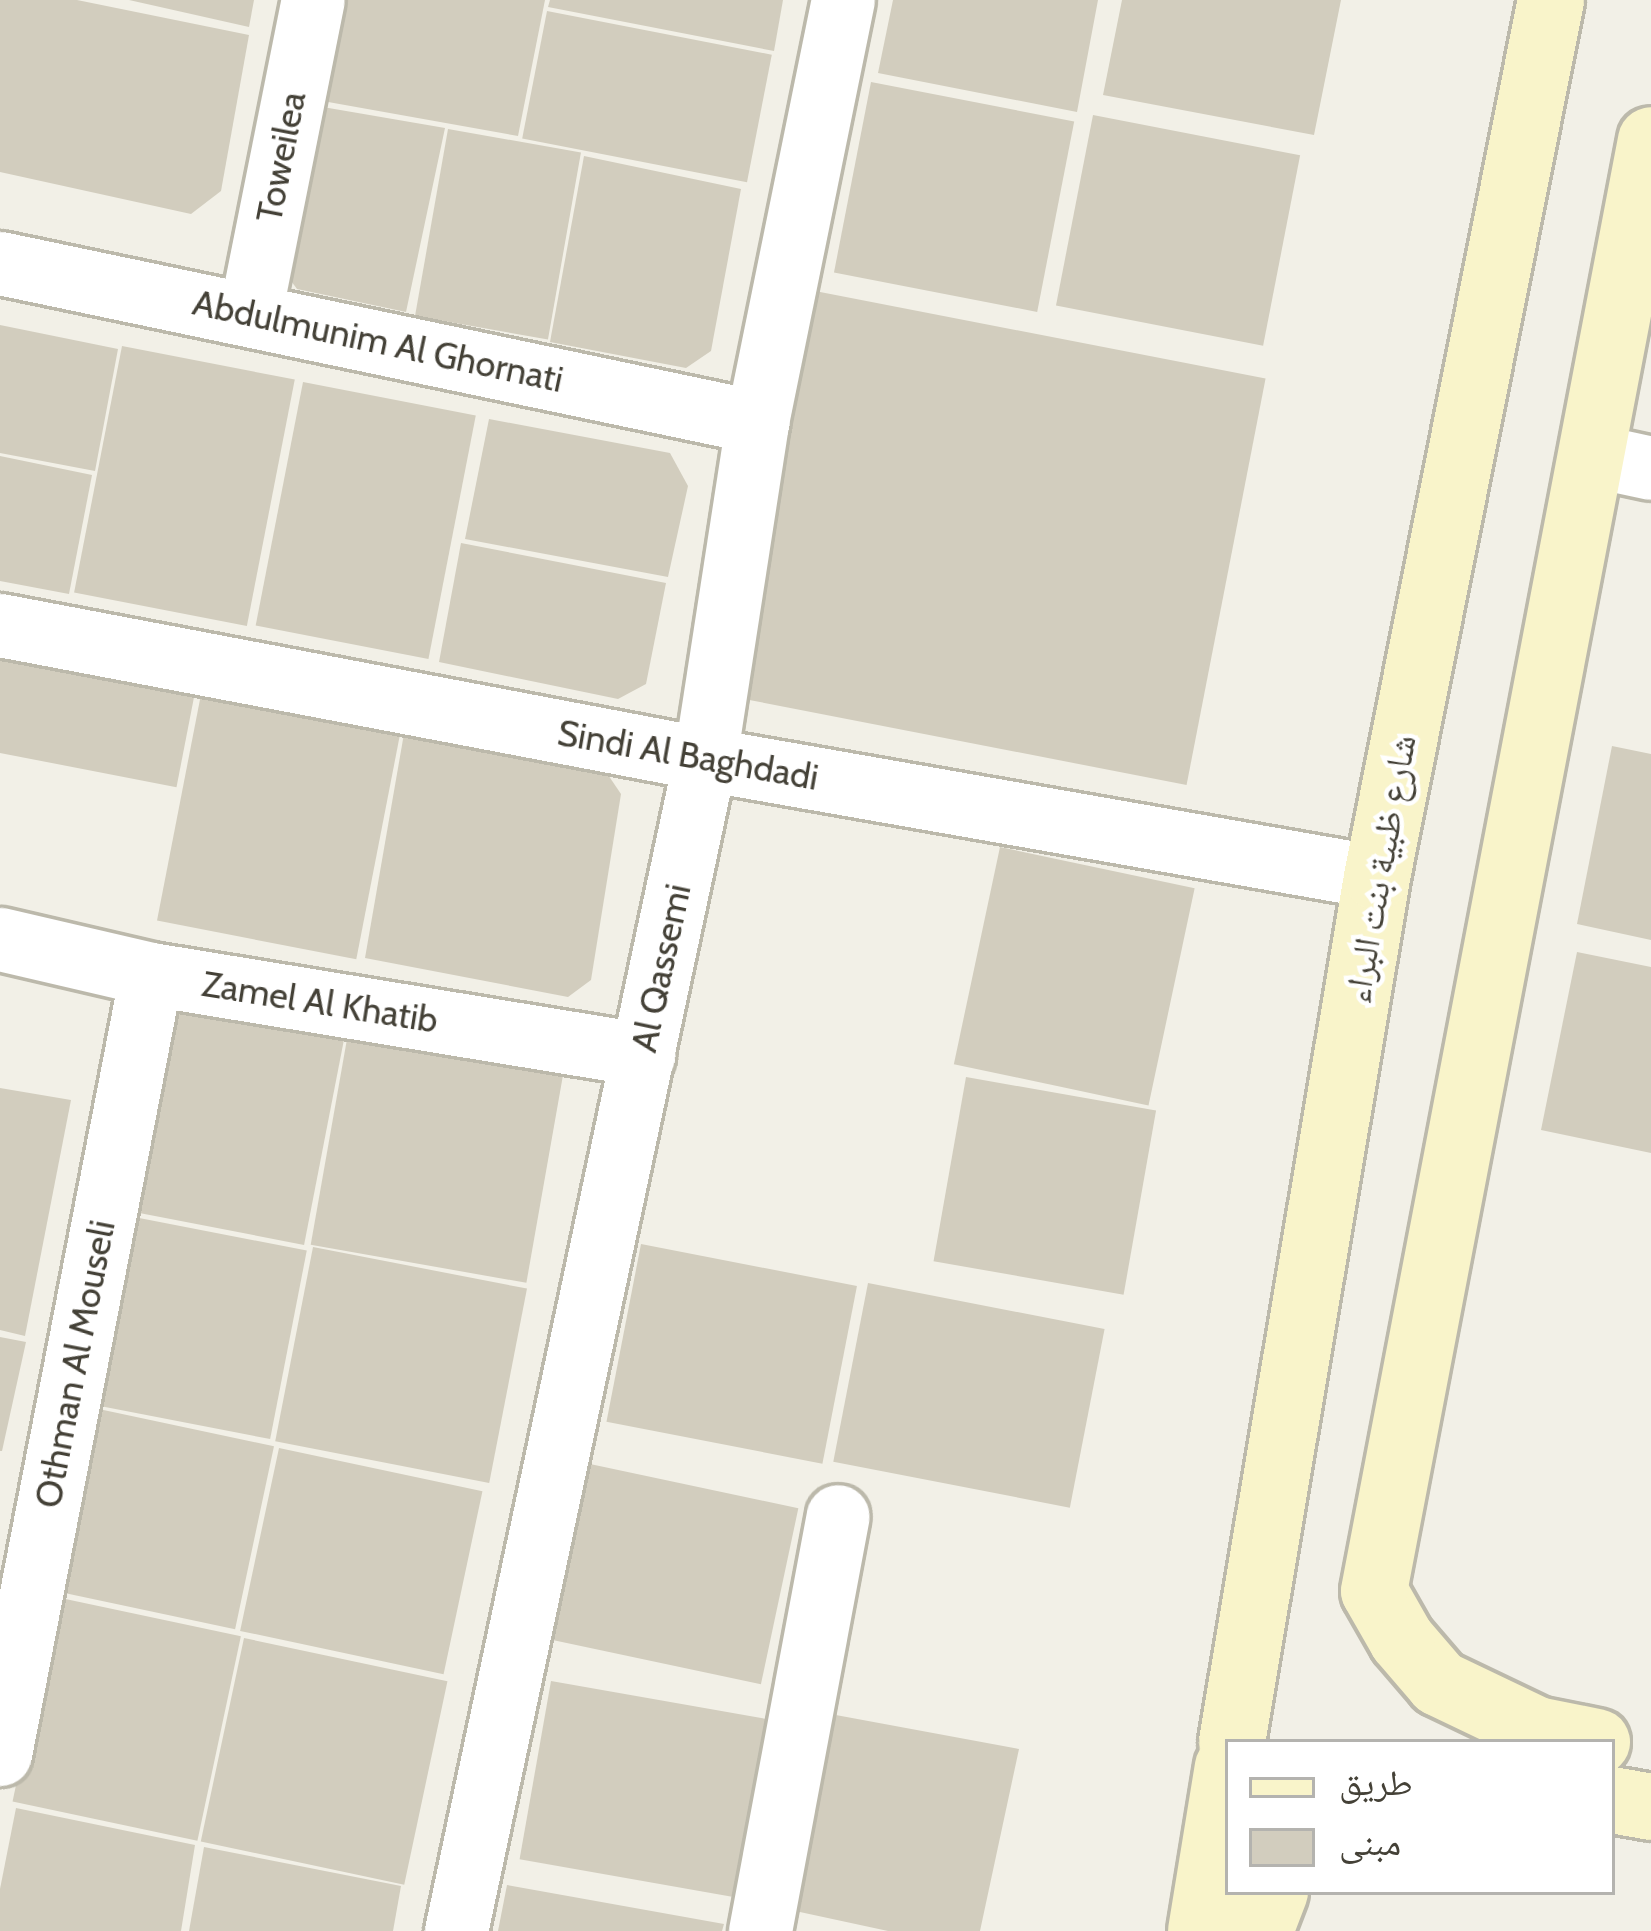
<!DOCTYPE html>
<html>
<head>
<meta charset="utf-8">
<style>
	body { margin:0 }
	#map { position:relative; width:1651px; height:1931px; overflow:hidden; background:#f2f0e7; font-family:Cabin,"Noto Naskh Arabic",sans-serif }
	div>[style] { position:absolute }
	.building>* { inset:0; background:#d2cdbe; transform-origin:0 0 }
	.roads { filter:drop-shadow(3px 0 #bcb9ab) drop-shadow(-3px 0 #bcb9ab) drop-shadow(0 3px #bcb9ab) drop-shadow(0 -3px #bcb9ab) }
	.street>* { height:63px; margin:-31.5px; padding:0 31.5px; transform-origin:31.5px; border-radius:31.5px; background:#fff }
	.secondary>* { height:66px; margin:-33px; padding:0 33px; transform-origin:33px; border-radius:33px; background:#f9f4ca }
	span { translate:-50% -50%; white-space:nowrap; text-align:center; line-height:1.15; -webkit-text-stroke:9px #fff; paint-order:stroke }
	.street-label { font-size:36px; color:#444137 }
	.legend { position:absolute; left:1225px; top:1739px; width:390px; height:156px; box-sizing:border-box; background:#fff; border:3px solid #b4b3af; margin:0; padding:15px 21px; list-style:none; font-size:36px; color:#444137 }
	.legend li { display:flex; align-items:center; gap:24px; height:60px }
	.legend b { width:60px; border:3px solid #b4b3af }
</style>
</head>
<body>
<div id="map">
	<div class="building">
		<div style="clip-path:polygon(0 0,77px 0,249px 35px,221px 191px,191px 214px,0 172px)"></div>
		<div style="clip-path:polygon(129px 0,254px 0,249px 27px)"></div>
		<div style="clip-path:polygon(335px 0,545px 0,518px 136px,317px 100px)"></div>
		<div style="clip-path:polygon(550px 0,783px 0,774px 51px,548px 7px)"></div>
		<div style="clip-path:polygon(893px 0,1098px 0,1077px 112px,878px 73px)"></div>
		<div style="clip-path:polygon(1122px 0,1341px 0,1314px 135px,1103px 95px)"></div>
		<div style="left:547px;top:11px;width:229px;height:130px;rotate:11deg"></div>
		<div style="left:871px;top:82px;width:207px;height:194px;rotate:11deg"></div>
		<div style="clip-path:polygon(317px 106px,445px 128px,406px 312px,297px 289px,286px 274px)"></div>
		<div style="left:1093px;top:115px;width:211px;height:194px;rotate:11deg"></div>
		<div style="left:448px;top:129px;width:135px;height:190px;rotate:10deg"></div>
		<div style="clip-path:polygon(584px 156px,741px 189px,711px 351px,686px 368px,550px 342px)"></div>
		<div style="left:815px;top:291px;width:459px;height:414px;rotate:11deg"></div>
		<div style="clip-path:polygon(0 325px,118px 349px,95px 471px,0 453px)"></div>
		<div style="left:122px;top:346px;width:176px;height:251px;rotate:11deg"></div>
		<div style="left:303px;top:382px;width:176px;height:248px;rotate:11deg"></div>
		<div style="clip-path:polygon(489px 419px,670px 453px,688px 486px,668px 577px,465px 539px)"></div>
		<div style="clip-path:polygon(0 456px,92px 475px,69px 594px,0 581px)"></div>
		<div style="clip-path:polygon(461px 543px,666px 583px,646px 684px,618px 699px,439px 662px)"></div>
		<div style="left:0;top:647px;width:200px;height:104px;rotate:11deg"></div>
		<div style="left:203px;top:684px;width:203px;height:241px;rotate:11deg"></div>
		<div style="clip-path:polygon(406px 722px,598px 760px,621px 794px,591px 980px,568px 997px,365px 958px)"></div>
		<div style="clip-path:polygon(1612px 746px,1651px 754px,1651px 940px,1577px 924px)"></div>
		<div style="left:1000px;top:847px;width:199px;height:222px;rotate:12deg"></div>
		<div style="clip-path:polygon(1577px 952px,1651px 967px,1651px 1153px,1541px 1130px)"></div>
		<div style="left:170px;top:1007px;width:177px;height:208px;rotate:11deg"></div>
		<div style="left:347px;top:1039px;width:219px;height:209px;rotate:10deg"></div>
		<div style="left:966px;top:1077px;width:193px;height:187px;rotate:10deg"></div>
		<div style="clip-path:polygon(0 1088px,71px 1100px,25px 1336px,0 1330px)"></div>
		<div style="left:134px;top:1217px;width:176px;height:192px;rotate:11deg"></div>
		<div style="left:641px;top:1244px;width:220px;height:181px;rotate:11deg"></div>
		<div style="left:313px;top:1247px;width:218px;height:198px;rotate:11deg"></div>
		<div style="left:868px;top:1283px;width:241px;height:182px;rotate:11deg"></div>
		<div style="clip-path:polygon(0 1337px,26px 1342px,2px 1451px,0 1451px)"></div>
		<div style="left:94px;top:1408px;width:184px;height:187px;rotate:12deg"></div>
		<div style="left:279px;top:1448px;width:208px;height:187px;rotate:12deg"></div>
		<div style="left:590px;top:1464px;width:213px;height:180px;rotate:12deg"></div>
		<div style="left:56px;top:1597px;width:189px;height:209px;rotate:12deg"></div>
		<div style="left:244px;top:1638px;width:208px;height:208px;rotate:12deg"></div>
		<div style="left:551px;top:1681px;width:220px;height:181px;rotate:10deg"></div>
		<div style="clip-path:polygon(825px 1713px,1019px 1749px,980px 1931px,888px 1931px,786px 1909px)"></div>
		<div style="clip-path:polygon(16px 1808px,195px 1845px,181px 1931px,0 1931px,0 1889px)"></div>
		<div style="clip-path:polygon(204px 1847px,401px 1886px,393px 1931px,189px 1931px)"></div>
		<div style="clip-path:polygon(507px 1885px,724px 1924px,722px 1931px,498px 1931px)"></div>
	</div>
	<div class="roads">
		<div class="street">
			<div style="left:0;top:263px;width:774px;rotate:11.86deg"></div>
			<div style="left:250px;top:314px;width:320px;rotate:-78.7deg"></div>
			<div style="left:1591px;top:455px;width:61px;rotate:12.2deg"></div>
			<div style="left:0;top:625px;width:718px;rotate:10.76deg"></div>
			<div style="left:705px;top:759px;width:682px;rotate:9.96deg"></div>
			<div style="left:0;top:939px;width:155px;rotate:13.1deg"></div>
			<div style="left:151px;top:974px;width:499px;rotate:9.3deg"></div>
			<div style="left:0;top:1754px;width:794px;rotate:-79.04deg"></div>
			<div style="left:456px;top:1931px;width:1198px;rotate:-78.01deg"></div>
			<div style="left:705px;top:759px;width:341px;rotate:-81.2deg"></div>
			<div style="left:757px;top:422px;width:431px;rotate:-78.5deg"></div>
			<div style="left:760px;top:1931px;width:422px;rotate:-79.4deg"></div>
		</div>
		<div class="secondary">
			<div style="left:1232px;top:1742px;width:877px;rotate:-80.48deg"></div>
			<div style="left:1377px;top:877px;width:894px;rotate:-78.78deg"></div>
			<div style="left:1597px;top:1742px;width:61px;rotate:-168.7deg"></div>
			<div style="left:1537px;top:1730px;width:109px;rotate:-154.4deg"></div>
			<div style="left:1439px;top:1683px;width:57px;rotate:-130.7deg"></div>
			<div style="left:1402px;top:1640px;width:56px;rotate:-119.7deg"></div>
			<div style="left:1374px;top:1591px;width:1477px;rotate:-79.19deg"></div>
			<div style="left:1612px;top:1800px;width:40px;rotate:10deg"></div>
			<div style="left:1201px;top:1931px;width:166px;rotate:-80.7deg"></div>
			<div style="left:1260px;top:1931px;width:42px;rotate:-69deg"></div>
		</div>
	</div>
	<div class="street-label">
		<span style="left:281px;top:157px;rotate:-79deg">Toweilea</span>
		<span style="left:378px;top:341px;rotate:12deg">Abdulmunim Al Ghornati</span>
		<span style="left:688px;top:755px;rotate:10deg">Sindi Al Baghdadi</span>
		<span style="left:1380px;top:869px;rotate:-80deg">شارع ظبية بنت البراء</span>
		<span style="left:661px;top:968px;rotate:-78deg">Al Qassemi</span>
		<span style="left:320px;top:1002px;rotate:9deg">Zamel Al Khatib</span>
		<span style="left:75px;top:1364px;rotate:-79deg">Othman Al Mouseli</span>
	</div>
	<ul class="legend">
	<li><b style="height:15px;background:#f9f4ca"></b>طريق</li>
	<li><b style="height:33px;background:#d2cdbe"></b>مبنى</li>
	</ul>
</div>
</body>
</html>
